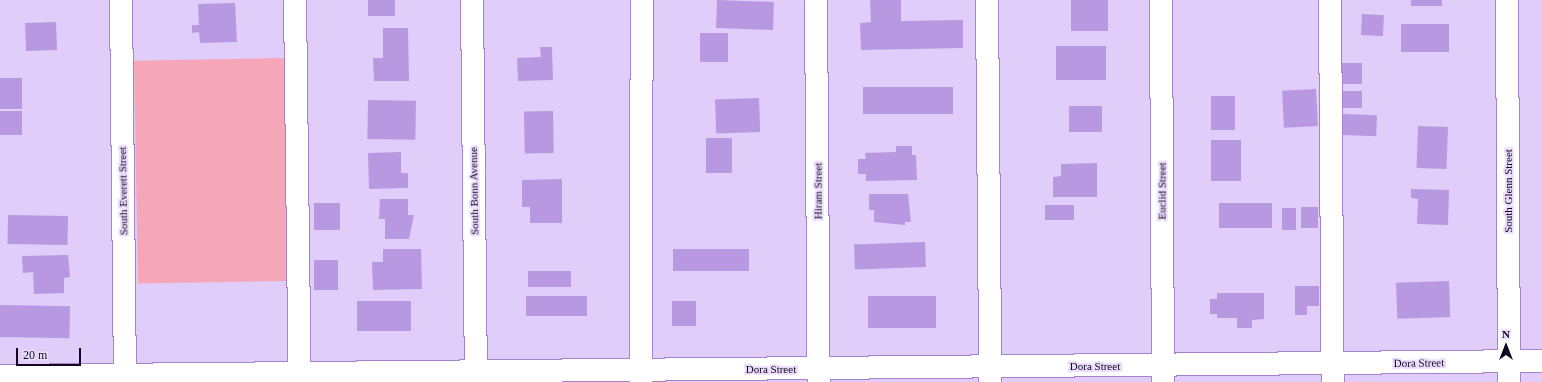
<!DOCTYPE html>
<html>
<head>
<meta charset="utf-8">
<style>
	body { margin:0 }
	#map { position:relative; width:1542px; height:382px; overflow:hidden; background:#e0cdfa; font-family:"Times New Roman",serif }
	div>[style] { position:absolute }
	.green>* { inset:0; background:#f5a7b9; transform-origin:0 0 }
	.building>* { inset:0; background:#b898e1; transform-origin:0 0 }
	.roads { filter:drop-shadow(1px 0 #a584cc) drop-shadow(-1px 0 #a584cc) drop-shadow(0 1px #a584cc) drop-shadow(0 -1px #a584cc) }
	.minor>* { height:22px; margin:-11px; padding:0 11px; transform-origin:11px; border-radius:11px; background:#fff }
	span { translate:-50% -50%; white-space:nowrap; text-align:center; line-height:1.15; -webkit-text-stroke:4px #eaddfc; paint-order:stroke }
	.street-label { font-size:11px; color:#140721 }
	.north { position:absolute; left:1486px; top:326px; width:40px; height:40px; -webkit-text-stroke:3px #eaddfc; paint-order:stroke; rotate:0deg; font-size:11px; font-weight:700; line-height:16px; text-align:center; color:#140721 }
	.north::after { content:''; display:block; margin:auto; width:14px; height:18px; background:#140721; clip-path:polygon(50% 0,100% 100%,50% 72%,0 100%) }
	.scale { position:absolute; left:16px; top:348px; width:65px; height:18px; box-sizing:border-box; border:2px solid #140721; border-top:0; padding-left:5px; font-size:12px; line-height:14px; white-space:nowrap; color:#140721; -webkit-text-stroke:3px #eaddfc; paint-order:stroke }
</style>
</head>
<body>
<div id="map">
	<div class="green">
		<div style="left:285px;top:58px;width:223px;height:151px;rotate:89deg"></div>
	</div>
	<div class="building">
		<div style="left:368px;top:0;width:27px;height:16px"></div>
		<div style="left:717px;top:0;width:57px;height:28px;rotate:2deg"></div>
		<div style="clip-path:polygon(870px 0,901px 0,901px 21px,963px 20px,963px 48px,861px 50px,860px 23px,871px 22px)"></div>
		<div style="left:1071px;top:0;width:37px;height:31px"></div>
		<div style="left:1411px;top:0;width:31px;height:6px"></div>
		<div style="clip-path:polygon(235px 3px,237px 42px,200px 43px,199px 32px,192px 33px,192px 25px,199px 25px,198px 4px)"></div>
		<div style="left:1362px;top:14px;width:22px;height:21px;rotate:3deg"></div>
		<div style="left:56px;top:22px;width:28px;height:31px;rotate:88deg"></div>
		<div style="left:1401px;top:24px;width:48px;height:28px"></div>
		<div style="clip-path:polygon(383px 28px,408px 28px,409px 81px,374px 81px,373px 58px,383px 58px)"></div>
		<div style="left:700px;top:33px;width:28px;height:29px"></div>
		<div style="left:1056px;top:46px;width:50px;height:34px"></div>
		<div style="clip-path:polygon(540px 47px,552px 47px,553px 80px,518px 81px,517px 58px,541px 57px)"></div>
		<div style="left:1339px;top:63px;width:23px;height:21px"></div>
		<div style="left:0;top:78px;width:22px;height:31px"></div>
		<div style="left:953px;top:87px;width:27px;height:90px;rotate:90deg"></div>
		<div style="left:1316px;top:89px;width:37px;height:34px;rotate:87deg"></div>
		<div style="left:1343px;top:91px;width:19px;height:17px"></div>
		<div style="left:1211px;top:96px;width:24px;height:34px"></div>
		<div style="left:759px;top:98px;width:34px;height:44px;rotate:88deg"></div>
		<div style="left:368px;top:100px;width:48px;height:39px;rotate:1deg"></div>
		<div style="left:1069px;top:106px;width:33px;height:26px"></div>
		<div style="left:0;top:111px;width:22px;height:24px"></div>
		<div style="left:553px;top:111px;width:42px;height:29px;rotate:89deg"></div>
		<div style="left:1343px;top:114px;width:34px;height:21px;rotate:2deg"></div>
		<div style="left:1418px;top:126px;width:30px;height:42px;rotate:2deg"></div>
		<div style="left:706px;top:138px;width:26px;height:35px"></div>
		<div style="left:1241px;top:140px;width:41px;height:30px;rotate:90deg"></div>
		<div style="clip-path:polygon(896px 146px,912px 146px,912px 155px,916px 155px,917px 180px,866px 181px,866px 174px,858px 174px,858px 159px,866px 159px,865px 153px,896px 152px)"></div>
		<div style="clip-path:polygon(401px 152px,401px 173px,408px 173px,408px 188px,369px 189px,368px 153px)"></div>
		<div style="clip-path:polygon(1097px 163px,1097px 197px,1053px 197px,1053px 177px,1061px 176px,1061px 164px)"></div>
		<div style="clip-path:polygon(562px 179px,562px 223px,530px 223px,530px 207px,522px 207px,522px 180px)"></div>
		<div style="clip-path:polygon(1411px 189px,1449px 190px,1448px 225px,1417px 224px,1418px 199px,1411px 198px)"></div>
		<div style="clip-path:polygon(869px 194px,908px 194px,911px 222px,905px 222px,905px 225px,874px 222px,874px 210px,869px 210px)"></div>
		<div style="clip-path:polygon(380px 199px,408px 199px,408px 215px,414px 215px,409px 239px,385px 239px,385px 219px,379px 219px)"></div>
		<div style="left:314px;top:203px;width:26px;height:27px"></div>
		<div style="left:1219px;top:203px;width:53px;height:25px"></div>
		<div style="left:1045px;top:205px;width:29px;height:15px"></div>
		<div style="left:1301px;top:207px;width:17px;height:21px"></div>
		<div style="left:1282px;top:208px;width:14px;height:22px"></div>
		<div style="left:8px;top:215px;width:60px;height:29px;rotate:1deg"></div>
		<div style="left:925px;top:242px;width:25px;height:71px;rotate:88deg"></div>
		<div style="clip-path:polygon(383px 249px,421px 249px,422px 289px,373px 290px,372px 262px,383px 262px)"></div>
		<div style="left:749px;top:249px;width:22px;height:76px;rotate:90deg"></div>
		<div style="clip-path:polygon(68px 255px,70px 277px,64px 278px,64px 293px,34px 294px,33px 272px,23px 273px,22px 256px)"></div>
		<div style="left:314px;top:260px;width:24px;height:30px"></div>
		<div style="left:528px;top:271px;width:43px;height:16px"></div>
		<div style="left:1449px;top:281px;width:36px;height:53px;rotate:88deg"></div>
		<div style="clip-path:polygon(1295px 286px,1319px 286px,1319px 306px,1307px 306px,1307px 315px,1295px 315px)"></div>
		<div style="clip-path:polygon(1217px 293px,1264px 293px,1264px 319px,1252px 320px,1252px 328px,1237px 328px,1237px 318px,1217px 318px,1217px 314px,1210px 314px,1210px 299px,1217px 299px)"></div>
		<div style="left:587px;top:296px;width:20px;height:61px;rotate:90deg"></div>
		<div style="left:868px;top:296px;width:68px;height:32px"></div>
		<div style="left:357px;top:301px;width:54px;height:30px"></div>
		<div style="left:672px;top:301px;width:24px;height:25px"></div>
		<div style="left:0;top:305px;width:70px;height:32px;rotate:1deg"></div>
	</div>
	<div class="roads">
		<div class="minor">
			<div style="left:121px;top:0;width:382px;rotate:89.4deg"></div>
			<div style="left:295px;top:0;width:382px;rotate:89.3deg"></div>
			<div style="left:472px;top:0;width:382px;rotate:89.4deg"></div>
			<div style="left:816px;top:0;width:382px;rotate:89.6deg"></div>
			<div style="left:987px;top:0;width:381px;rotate:89.5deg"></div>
			<div style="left:1161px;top:0;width:382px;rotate:89.7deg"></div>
			<div style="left:1330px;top:0;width:382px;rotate:89.6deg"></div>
			<div style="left:1507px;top:0;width:382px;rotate:89.7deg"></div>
			<div style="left:0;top:376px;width:1542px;rotate:-0.56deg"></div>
			<div style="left:641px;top:382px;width:382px;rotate:-89.9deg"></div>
		</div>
	</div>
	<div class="street-label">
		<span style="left:123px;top:191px;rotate:-91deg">South Everett Street</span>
		<span style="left:474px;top:191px;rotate:-91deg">South Bonn Avenue</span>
		<span style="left:818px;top:191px;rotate:-90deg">Hiram Street</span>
		<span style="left:1162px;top:191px;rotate:-90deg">Euclid Street</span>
		<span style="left:1508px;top:191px;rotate:-90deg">South Glenn Street</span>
		<span style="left:1419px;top:363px;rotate:-1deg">Dora Street</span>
		<span style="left:1095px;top:366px">Dora Street</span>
		<span style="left:771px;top:369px">Dora Street</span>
	</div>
	<div class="north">N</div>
	<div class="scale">20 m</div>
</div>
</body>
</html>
